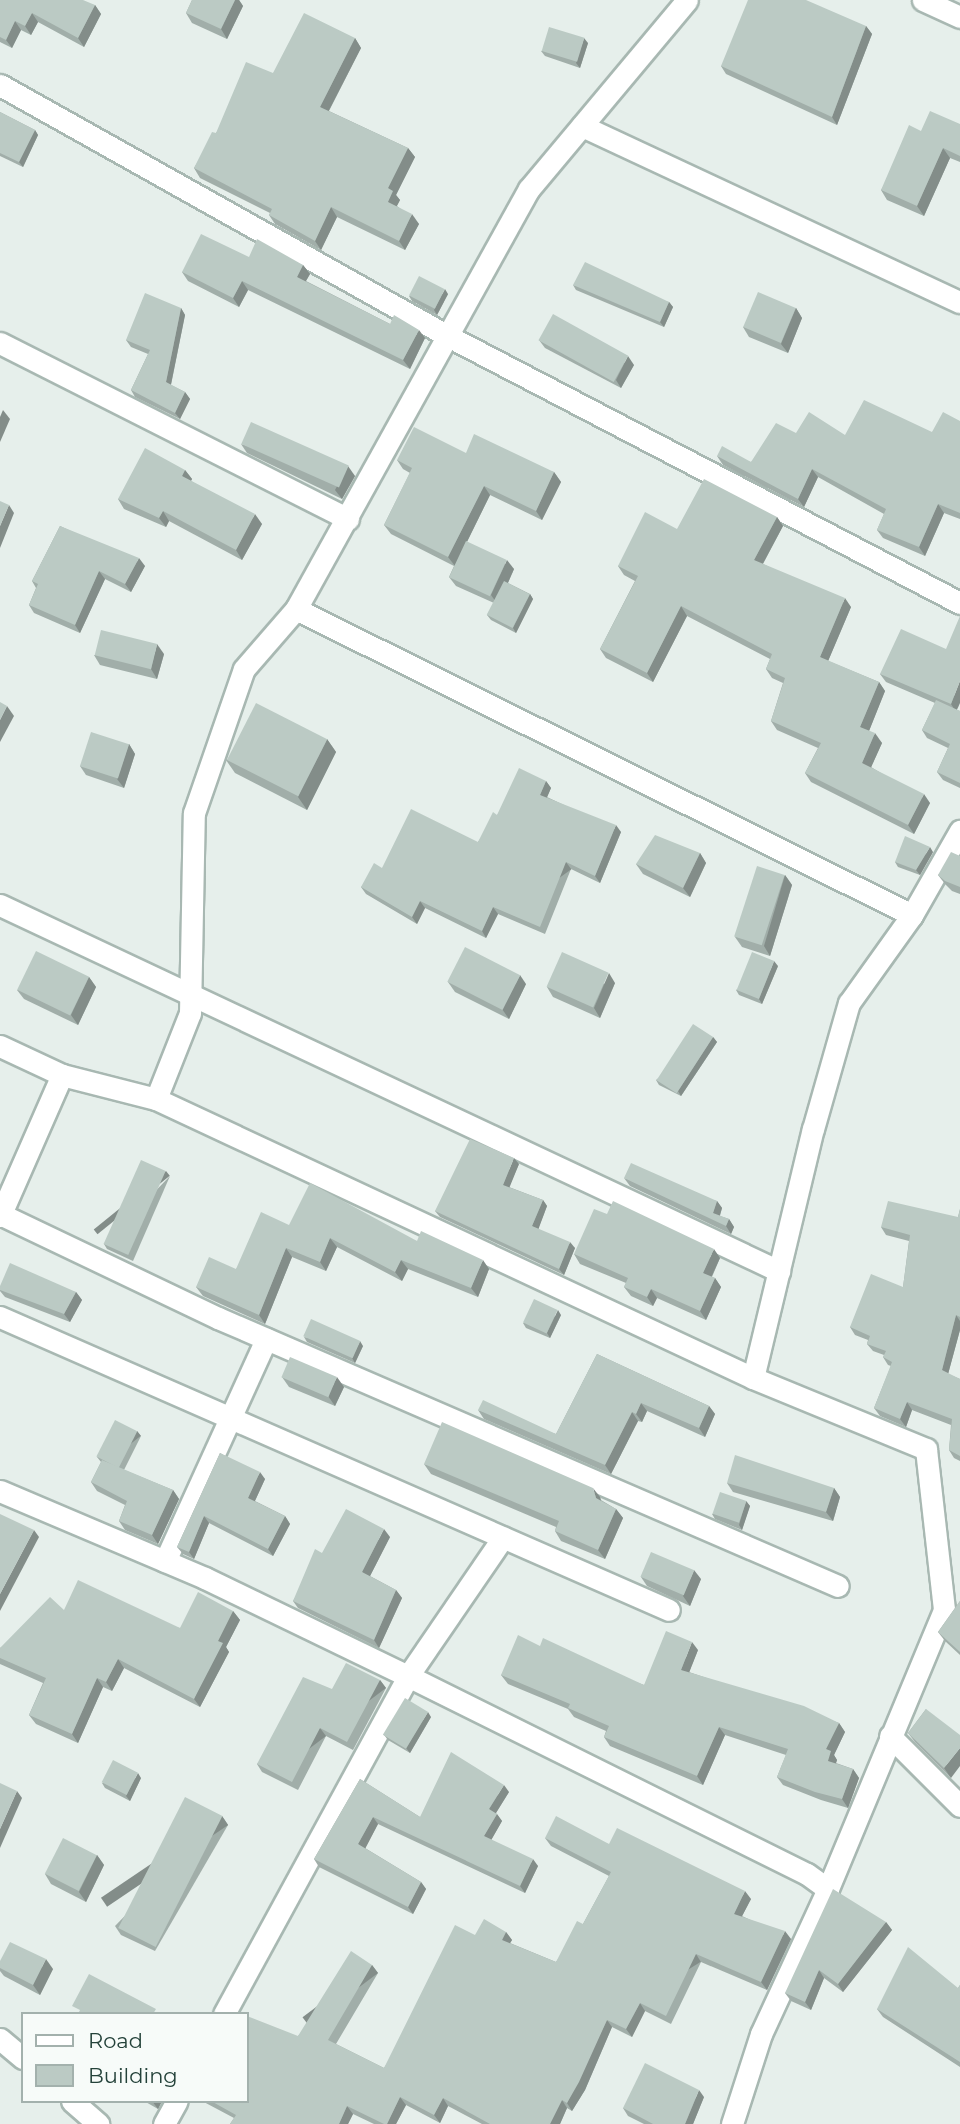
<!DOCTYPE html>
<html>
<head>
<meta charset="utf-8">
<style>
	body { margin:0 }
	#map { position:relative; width:960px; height:2124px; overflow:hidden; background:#e6efeb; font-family:Montserrat,sans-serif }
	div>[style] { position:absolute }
	.roads { filter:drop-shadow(2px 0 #a8b8b2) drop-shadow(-2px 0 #a8b8b2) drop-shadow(0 2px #a8b8b2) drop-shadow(0 -2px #a8b8b2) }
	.minor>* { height:21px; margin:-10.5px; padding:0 10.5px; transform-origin:10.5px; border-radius:10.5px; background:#fff }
	.wall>* { inset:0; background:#a1aea9 }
	.shaded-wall>* { inset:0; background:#838d89; transform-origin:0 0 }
	.building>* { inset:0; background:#bbcac4; transform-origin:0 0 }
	span { translate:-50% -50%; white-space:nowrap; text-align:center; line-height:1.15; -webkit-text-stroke:7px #f7fbf9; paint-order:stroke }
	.legend { position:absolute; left:21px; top:2012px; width:228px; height:91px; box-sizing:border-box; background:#f7fbf9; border:2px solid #a3b1ad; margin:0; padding:9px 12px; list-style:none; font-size:21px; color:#24423a }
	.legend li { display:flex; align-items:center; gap:14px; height:35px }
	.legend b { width:35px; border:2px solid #a3b1ad }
</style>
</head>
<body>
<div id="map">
	<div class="roads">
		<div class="minor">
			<div style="left:923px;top:0;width:41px;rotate:24.7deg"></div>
			<div style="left:0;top:85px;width:511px;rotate:29.27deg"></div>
			<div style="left:446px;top:335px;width:580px;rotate:27.54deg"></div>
			<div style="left:582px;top:126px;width:417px;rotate:25deg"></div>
			<div style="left:0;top:343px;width:390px;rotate:26.8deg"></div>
			<div style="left:296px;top:609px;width:688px;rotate:26.42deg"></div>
			<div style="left:0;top:905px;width:861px;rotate:25.17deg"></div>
			<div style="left:0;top:1046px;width:68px;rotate:25.1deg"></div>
			<div style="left:62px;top:1075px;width:97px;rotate:14.3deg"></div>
			<div style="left:156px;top:1099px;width:659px;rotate:25.05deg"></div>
			<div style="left:753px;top:1378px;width:187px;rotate:22.3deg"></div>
			<div style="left:926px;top:1449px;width:162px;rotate:83.6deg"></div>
			<div style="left:944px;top:1610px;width:302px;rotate:112.6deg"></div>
			<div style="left:828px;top:1889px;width:160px;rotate:114.8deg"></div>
			<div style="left:761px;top:2034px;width:95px;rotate:107.9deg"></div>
			<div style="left:156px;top:1099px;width:92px;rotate:-68.4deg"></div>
			<div style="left:190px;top:1013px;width:200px;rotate:-88.9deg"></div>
			<div style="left:194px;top:813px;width:152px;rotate:-70.9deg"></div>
			<div style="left:244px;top:669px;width:79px;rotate:-49.1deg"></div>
			<div style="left:296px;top:609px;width:480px;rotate:-61deg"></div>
			<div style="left:529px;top:189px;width:246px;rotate:-50.1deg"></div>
			<div style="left:0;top:1214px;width:242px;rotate:25.5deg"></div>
			<div style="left:218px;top:1318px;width:675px;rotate:23.38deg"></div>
			<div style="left:0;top:1216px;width:154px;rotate:-66.3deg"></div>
			<div style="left:0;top:1317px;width:730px;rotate:23.65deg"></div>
			<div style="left:753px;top:1378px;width:256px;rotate:-76.5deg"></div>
			<div style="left:813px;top:1129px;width:131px;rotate:-74.1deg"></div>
			<div style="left:849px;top:1003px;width:108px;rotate:-54.4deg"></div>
			<div style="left:912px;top:915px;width:97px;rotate:-60.3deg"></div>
			<div style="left:0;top:1491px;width:223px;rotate:23deg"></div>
			<div style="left:205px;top:1578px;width:225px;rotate:25.8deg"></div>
			<div style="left:408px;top:1676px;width:445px;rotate:26.4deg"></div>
			<div style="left:807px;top:1874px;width:26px;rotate:36deg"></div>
			<div style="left:165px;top:1561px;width:244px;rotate:-65.5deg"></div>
			<div style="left:890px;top:1736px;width:99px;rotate:45deg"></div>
			<div style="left:224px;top:2014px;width:385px;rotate:-61.4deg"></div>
			<div style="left:408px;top:1676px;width:168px;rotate:-55.6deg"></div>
			<div style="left:0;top:2039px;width:30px;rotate:40deg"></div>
			<div style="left:72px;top:2101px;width:35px;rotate:41deg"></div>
			<div style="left:164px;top:2124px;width:26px;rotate:-61deg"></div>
		</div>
	</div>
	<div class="wall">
		<div style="clip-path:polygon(0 0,95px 5px,101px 14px,84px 47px,38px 22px,31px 35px,21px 30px,12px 48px,0 42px)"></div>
		<div style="clip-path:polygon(192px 0,239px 0,243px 6px,227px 39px,192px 23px,186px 13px)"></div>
		<div style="clip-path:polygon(866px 26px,872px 34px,837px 125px,726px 74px,721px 66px)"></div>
		<div style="clip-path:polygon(355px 38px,361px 48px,329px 111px,408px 148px,415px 157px,396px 195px,400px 200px,397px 206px,419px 224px,405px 250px,337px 217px,321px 250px,275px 224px,269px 215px,270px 213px,200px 178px,194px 168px,216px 133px,273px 73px)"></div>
		<div style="clip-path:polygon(588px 43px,580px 68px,545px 56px,541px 51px)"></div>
		<div style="clip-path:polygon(0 112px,35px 130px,38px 135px,23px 167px,0 156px)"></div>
		<div style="clip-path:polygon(960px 124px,960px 162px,950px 158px,924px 216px,887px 200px,881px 190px,921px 131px)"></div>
		<div style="clip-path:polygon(249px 257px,303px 265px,310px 274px,306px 281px,390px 324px,425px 338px,410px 369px,248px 290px,239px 307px,188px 281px,182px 272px)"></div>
		<div style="clip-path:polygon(573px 285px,669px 302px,673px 307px,664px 327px,576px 290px)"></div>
		<div style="clip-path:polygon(448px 294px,437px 315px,412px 301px,409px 296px)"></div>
		<div style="clip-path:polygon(181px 308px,185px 315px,171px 385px,185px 392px,190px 399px,180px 419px,135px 397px,131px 390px,148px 354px,131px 347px,126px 340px)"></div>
		<div style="clip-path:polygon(796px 308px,802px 318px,788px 353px,749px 337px,743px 327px)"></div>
		<div style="clip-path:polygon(539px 340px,634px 365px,621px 388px,545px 348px)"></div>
		<div style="clip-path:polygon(960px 421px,960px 519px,944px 513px,925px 556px,883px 538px,877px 530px,884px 514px,818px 477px,804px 507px,723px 465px,717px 456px,751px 462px,796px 433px,845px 435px,932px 432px)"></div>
		<div style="clip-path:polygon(241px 444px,355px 476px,342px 499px,247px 453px)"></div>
		<div style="clip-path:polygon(466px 453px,554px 472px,561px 482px,542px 520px,490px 495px,467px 542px,514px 569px,508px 583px,530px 594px,533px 599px,516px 633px,491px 620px,487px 615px,494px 603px,456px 586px,449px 577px,454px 566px,391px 534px,384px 525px,410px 473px,403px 469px,397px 460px)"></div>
		<div style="clip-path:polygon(185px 470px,192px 479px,191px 481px,262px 524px,242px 560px,169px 521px,166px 527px,124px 509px,118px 499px)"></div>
		<div style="clip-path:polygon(777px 517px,783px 526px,763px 564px,851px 607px,828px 661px,879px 682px,885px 691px,869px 731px,882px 743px,871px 767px,930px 803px,914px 834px,811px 782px,805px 773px,818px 748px,777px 730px,771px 721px,783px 683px,772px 678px,766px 669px,770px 659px,687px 616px,653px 682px,606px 658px,600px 649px,635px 581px,624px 575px,618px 566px,677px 529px)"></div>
		<div style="clip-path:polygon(60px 526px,145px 566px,131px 592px,105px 579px,80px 633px,34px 613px,29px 605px,36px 588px,32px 581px)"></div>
		<div style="clip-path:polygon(946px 649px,957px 710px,960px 711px,960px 788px,943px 780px,937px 772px,948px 748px,927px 738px,922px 730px,935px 703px,886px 682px,880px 674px)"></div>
		<div style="clip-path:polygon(164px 654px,157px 679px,100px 665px,94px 655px)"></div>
		<div style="clip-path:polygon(327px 739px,336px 752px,307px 810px,235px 773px,226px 760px)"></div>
		<div style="clip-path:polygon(129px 744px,135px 754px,124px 788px,86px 775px,80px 766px)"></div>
		<div style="clip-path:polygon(546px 781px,551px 788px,547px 797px,621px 832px,600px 883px,571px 869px,545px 934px,498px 914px,486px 938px,425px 908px,417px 924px,366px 894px,361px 887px,382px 868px,478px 842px,497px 815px)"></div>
		<div style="clip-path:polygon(933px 852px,920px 875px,898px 867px,895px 862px)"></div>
		<div style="clip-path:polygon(700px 853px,706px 863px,690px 897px,643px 874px,636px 864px)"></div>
		<div style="clip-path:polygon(960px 856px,960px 894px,952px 891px,945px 884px,938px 875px)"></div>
		<div style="clip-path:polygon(785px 875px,792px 885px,770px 956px,742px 947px,735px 937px)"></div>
		<div style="clip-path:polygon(778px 966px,762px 1004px,739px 995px,736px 990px)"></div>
		<div style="clip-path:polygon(89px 977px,96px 987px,78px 1025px,24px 999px,17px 990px)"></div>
		<div style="clip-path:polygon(448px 982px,526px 984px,509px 1019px,455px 992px)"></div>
		<div style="clip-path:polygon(615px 983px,600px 1018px,553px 997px,547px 987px)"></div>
		<div style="clip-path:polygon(713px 1037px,717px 1042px,681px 1096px,659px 1085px,656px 1080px)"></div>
		<div style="clip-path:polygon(519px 1164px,509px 1187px,543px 1200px,547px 1206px,538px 1229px,575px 1248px,564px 1275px,440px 1217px,435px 1211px)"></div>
		<div style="clip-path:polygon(170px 1176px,133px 1261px,107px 1249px,104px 1244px)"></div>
		<div style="clip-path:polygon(624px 1178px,717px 1201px,722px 1208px,720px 1216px,729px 1219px,734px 1227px,731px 1234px,630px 1186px)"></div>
		<div style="clip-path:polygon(960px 1209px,960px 1330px,948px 1374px,960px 1379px,960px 1461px,954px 1458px,949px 1450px,951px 1425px,912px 1410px,906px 1427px,880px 1416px,874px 1408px,891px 1366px,888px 1365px,883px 1357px,884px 1355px,873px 1351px,867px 1344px,868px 1340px,855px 1335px,850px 1327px,903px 1287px,909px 1241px,886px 1235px,881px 1227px,958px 1217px)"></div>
		<div style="clip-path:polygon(289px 1225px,417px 1241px,489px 1269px,478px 1297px,408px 1269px,402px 1281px,337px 1247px,326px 1271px,292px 1257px,265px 1324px,203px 1296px,196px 1287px,236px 1269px)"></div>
		<div style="clip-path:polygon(574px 1254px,720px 1258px,712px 1277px,715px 1278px,721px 1287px,706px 1320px,657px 1298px,653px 1306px,631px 1296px,624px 1287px,626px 1283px,580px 1264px)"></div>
		<div style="clip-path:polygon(0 1286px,76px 1292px,82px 1300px,70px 1322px,5px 1297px,0 1291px)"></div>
		<div style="clip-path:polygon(561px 1315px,550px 1338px,526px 1328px,523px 1323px)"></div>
		<div style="clip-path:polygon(304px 1337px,363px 1346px,355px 1363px,307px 1342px)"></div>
		<div style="clip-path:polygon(597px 1354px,709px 1406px,715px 1414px,705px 1437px,647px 1411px,642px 1422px,638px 1421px,611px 1474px,484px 1419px,478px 1410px,556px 1434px)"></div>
		<div style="clip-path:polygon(282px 1377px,344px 1387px,335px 1406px,289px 1387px)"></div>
		<div style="clip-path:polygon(137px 1431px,141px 1436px,124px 1470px,173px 1490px,179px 1499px,158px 1544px,125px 1530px,119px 1521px,125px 1505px,97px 1491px,91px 1482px,101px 1462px,97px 1457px)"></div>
		<div style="clip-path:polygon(220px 1453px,265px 1479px,255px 1501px,285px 1516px,290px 1524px,273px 1556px,209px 1523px,194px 1559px,183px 1554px,177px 1547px)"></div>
		<div style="clip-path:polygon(424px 1464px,600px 1497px,601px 1500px,616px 1509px,623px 1518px,605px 1559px,561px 1541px,555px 1531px,556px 1527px,431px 1474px)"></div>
		<div style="clip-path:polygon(727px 1483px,834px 1488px,840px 1497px,833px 1521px,733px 1492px)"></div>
		<div style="clip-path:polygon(746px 1501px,750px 1506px,742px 1530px,715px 1519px,712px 1514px)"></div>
		<div style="clip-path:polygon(390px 1537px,370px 1576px,396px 1590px,402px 1598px,379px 1648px,298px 1608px,293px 1601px,322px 1553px)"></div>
		<div style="clip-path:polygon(641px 1577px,701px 1579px,690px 1606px,647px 1586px)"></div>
		<div style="clip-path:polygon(960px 1601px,960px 1655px,945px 1641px,938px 1632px)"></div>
		<div style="clip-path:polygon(64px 1610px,180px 1628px,233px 1611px,240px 1620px,226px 1647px,229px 1652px,200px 1707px,124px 1668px,112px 1691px,103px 1687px,78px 1743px,36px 1724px,29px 1715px,43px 1683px,0 1664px,0 1648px)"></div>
		<div style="clip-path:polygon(540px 1646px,644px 1685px,698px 1650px,689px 1672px,839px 1723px,845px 1732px,834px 1755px,837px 1760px,836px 1763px,853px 1769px,859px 1778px,848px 1808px,821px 1800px,783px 1785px,777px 1777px,786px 1755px,725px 1735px,703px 1785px,610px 1746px,604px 1737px,606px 1731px,574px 1717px,568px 1709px,508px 1684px,501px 1675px)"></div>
		<div style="clip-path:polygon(380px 1680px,386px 1688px,353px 1750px,326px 1736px,298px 1790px,262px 1772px,257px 1764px,332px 1689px)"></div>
		<div style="clip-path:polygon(926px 1709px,951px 1778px,915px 1742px,908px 1733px)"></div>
		<div style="clip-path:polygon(431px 1717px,410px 1753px,388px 1740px,384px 1735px)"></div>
		<div style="clip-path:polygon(141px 1778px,130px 1801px,105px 1788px,102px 1783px)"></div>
		<div style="clip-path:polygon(360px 1779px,420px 1817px,509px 1792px,496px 1813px,502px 1821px,491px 1840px,538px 1866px,525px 1893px,378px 1824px,365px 1848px,421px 1882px,426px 1889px,413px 1914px,319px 1867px,314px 1859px)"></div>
		<div style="clip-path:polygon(222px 1816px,228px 1825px,155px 1951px,121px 1935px,115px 1926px)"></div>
		<div style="clip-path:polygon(545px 1838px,609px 1844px,751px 1899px,742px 1916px,791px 1939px,767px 1990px,701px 1962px,671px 2024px,645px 2011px,632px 2037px,612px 2027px,585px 2090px,572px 2111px,567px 2108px,560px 2124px,482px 2124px,448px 2106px,440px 2123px,406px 2105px,396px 2124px,374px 2124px,353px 2114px,348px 2124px,230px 2124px,234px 2118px,202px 2101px,247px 2101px,298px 2036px,372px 1965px,378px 1973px,336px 2044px,384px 2068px,475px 1935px,506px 1932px,512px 1940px,510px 1943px,556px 1962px,583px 1924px,609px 1876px,551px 1846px)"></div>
		<div style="clip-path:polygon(97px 1855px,104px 1865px,86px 1902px,51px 1884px,45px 1874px)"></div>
		<div style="clip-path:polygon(886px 1922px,892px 1930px,843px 1992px,824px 1978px,811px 2010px,791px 2001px,785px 1993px)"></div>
		<div style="clip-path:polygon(0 1961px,53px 1969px,40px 1995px,4px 1976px,0 1971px)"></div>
		<div style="clip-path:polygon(960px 1985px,960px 2067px,883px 2017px,877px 2009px,958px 1988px)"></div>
		<div style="clip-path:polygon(704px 2097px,693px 2124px,644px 2124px,628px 2116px,623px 2108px)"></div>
		<div style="clip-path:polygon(144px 2101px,162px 2101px,158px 2109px)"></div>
	</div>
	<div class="shaded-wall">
		<div style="clip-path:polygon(235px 0,239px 0,243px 6px,227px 39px,221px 29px)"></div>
		<div style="clip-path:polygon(95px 5px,101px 14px,84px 47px,78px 38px)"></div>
		<div style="clip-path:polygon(32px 13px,38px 22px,31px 35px,25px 26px)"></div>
		<div style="clip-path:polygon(15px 21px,21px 30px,12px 48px,6px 40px)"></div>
		<div style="clip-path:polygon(866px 26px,872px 34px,837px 125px,832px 117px)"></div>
		<div style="clip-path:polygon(355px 38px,361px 48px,326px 116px,320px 107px)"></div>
		<div style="clip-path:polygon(584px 38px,588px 43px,580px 68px,576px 63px)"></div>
		<div style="clip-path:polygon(35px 130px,38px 135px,23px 167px,19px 162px)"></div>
		<div style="clip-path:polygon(408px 148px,415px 157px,396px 195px,400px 200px,394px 211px,388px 202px,388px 188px)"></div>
		<div style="clip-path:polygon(943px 148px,950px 158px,924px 216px,917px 206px)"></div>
		<div style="clip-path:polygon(331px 207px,337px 217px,321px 250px,315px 241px)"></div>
		<div style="clip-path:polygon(412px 214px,419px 224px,405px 250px,399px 241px)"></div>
		<div style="clip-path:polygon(303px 265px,310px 274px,303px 286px,297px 277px)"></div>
		<div style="clip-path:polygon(242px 281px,248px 290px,239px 307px,233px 298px)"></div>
		<div style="clip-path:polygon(445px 289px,448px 294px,437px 315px,434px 310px)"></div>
		<div style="clip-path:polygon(669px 302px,673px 307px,664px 327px,660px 322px)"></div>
		<div style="clip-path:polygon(181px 308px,185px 315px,170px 389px,166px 382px)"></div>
		<div style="clip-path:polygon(796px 308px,802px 318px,788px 353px,781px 344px)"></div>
		<div style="clip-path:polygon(419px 330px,425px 338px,410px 369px,403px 360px)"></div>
		<div style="clip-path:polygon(628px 356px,634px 365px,621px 388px,616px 380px)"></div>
		<div style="clip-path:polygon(185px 392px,190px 399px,180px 419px,175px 413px)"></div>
		<div style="clip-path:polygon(3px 410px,10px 419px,0 442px,0 417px)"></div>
		<div style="clip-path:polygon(348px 466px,355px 476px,342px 499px,335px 490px)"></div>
		<div style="clip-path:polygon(812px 469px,818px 477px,804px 507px,798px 499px)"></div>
		<div style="clip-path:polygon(185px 470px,192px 479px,188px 486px,182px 476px)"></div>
		<div style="clip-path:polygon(554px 472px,561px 482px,542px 520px,536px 511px)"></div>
		<div style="clip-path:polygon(484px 486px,490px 495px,455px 566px,448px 557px)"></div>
		<div style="clip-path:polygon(938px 504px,944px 513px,925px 556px,919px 547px)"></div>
		<div style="clip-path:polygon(9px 505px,14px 513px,0 548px,0 526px)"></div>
		<div style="clip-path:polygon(163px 511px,169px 521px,166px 527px,159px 518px)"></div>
		<div style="clip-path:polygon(255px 514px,262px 524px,242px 560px,236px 550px)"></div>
		<div style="clip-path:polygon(777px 517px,783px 526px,760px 569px,754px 560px)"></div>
		<div style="clip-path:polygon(139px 558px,145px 566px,131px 592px,125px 584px)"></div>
		<div style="clip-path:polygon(507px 560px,514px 569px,498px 605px,491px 595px)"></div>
		<div style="clip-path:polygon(99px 571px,105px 579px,80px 633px,75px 625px)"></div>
		<div style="clip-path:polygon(530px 594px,533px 599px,516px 633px,513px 628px)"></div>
		<div style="clip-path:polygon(845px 598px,851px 607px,826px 666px,820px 657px)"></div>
		<div style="clip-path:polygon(681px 606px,687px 616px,653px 682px,647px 673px)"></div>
		<div style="clip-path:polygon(157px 644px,164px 654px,157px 679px,151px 669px)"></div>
		<div style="clip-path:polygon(960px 681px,960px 703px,956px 712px,951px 704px)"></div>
		<div style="clip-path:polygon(879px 682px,885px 691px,867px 736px,860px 727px)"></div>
		<div style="clip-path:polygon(7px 706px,14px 716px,0 742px,0 720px)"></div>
		<div style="clip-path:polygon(875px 733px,882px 743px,869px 772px,862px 763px)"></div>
		<div style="clip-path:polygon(327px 739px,336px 752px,307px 810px,298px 797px)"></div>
		<div style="clip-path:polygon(129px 744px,135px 754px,124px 788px,117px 779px)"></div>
		<div style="clip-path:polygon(546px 781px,551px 788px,545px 802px,540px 795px)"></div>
		<div style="clip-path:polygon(924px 794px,930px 803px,914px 834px,908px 825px)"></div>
		<div style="clip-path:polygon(616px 825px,621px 832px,600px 883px,595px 876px)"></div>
		<div style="clip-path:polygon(930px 847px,933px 852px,920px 875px,916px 870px)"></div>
		<div style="clip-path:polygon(700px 853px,706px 863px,690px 897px,683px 888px)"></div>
		<div style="left:566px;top:862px;width:9px;height:70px;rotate:54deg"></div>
		<div style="clip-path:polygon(785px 875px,792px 885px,770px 956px,764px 946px)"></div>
		<div style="clip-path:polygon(420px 901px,425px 908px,417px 924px,412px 917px)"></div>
		<div style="clip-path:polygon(493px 907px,498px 914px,486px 938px,482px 931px)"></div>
		<div style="clip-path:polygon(774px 961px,778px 966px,762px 1004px,759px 999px)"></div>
		<div style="clip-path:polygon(609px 973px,615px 983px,600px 1018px,594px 1008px)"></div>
		<div style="clip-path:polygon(520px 975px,526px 984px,509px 1019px,502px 1009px)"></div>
		<div style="clip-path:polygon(89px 977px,96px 987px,78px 1025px,71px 1015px)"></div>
		<div style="clip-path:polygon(713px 1037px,717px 1042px,681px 1096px,678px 1091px)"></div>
		<div style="clip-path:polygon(514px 1158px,519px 1164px,508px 1191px,503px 1185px)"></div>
		<div style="left:166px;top:1171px;width:6px;height:93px;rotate:51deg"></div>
		<div style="clip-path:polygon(543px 1200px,547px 1206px,537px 1233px,532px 1226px)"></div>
		<div style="clip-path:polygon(717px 1201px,722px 1208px,718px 1221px,713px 1213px)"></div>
		<div style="clip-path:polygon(729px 1219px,734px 1227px,731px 1234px,726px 1226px)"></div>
		<div style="clip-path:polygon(330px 1238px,337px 1247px,326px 1271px,320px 1262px)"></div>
		<div style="clip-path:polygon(570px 1242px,575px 1248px,564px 1275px,559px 1269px)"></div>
		<div style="clip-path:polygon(286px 1248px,292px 1257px,265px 1324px,259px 1315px)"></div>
		<div style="clip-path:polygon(714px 1249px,720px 1258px,709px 1282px,703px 1273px)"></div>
		<div style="clip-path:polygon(401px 1260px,408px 1269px,402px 1281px,395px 1272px)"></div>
		<div style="clip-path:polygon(483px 1260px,489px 1269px,478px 1297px,471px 1288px)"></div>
		<div style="clip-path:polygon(715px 1278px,721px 1287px,706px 1320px,700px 1311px)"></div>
		<div style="clip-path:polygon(651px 1289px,657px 1298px,653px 1306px,647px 1297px)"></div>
		<div style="clip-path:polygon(76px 1292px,82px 1300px,70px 1322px,64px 1314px)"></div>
		<div style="clip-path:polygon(558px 1310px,561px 1315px,550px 1338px,547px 1333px)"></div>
		<div style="clip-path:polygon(956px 1315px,960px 1321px,960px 1330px,947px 1378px,942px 1370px)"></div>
		<div style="clip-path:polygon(360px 1341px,363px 1346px,355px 1363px,352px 1358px)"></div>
		<div style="clip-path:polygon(337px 1377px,344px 1387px,335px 1406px,328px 1396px)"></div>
		<div style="clip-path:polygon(907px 1402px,912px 1410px,906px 1427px,900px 1419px)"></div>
		<div style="clip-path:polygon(641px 1403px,647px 1411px,642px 1422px,636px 1414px)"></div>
		<div style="clip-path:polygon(709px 1406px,715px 1414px,705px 1437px,699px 1428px)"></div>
		<div style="clip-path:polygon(632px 1412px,638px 1421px,611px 1474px,605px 1465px)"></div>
		<div style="left:137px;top:1431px;width:6px;height:42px;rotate:51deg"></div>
		<div style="clip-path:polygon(260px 1472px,265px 1479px,253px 1505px,248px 1498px)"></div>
		<div style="clip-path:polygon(593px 1488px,600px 1497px,603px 1508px,596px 1498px)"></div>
		<div style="clip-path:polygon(834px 1488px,840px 1497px,833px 1521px,826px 1512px)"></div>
		<div style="clip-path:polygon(173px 1490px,179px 1499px,158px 1544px,152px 1535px)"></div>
		<div style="clip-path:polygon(746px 1501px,750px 1506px,742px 1530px,739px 1525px)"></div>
		<div style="clip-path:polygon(616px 1509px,623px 1518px,605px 1559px,598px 1550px)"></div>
		<div style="clip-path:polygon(204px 1516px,209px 1523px,194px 1559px,189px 1552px)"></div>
		<div style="clip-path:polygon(285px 1516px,290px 1524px,273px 1556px,268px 1549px)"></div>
		<div style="clip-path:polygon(384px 1529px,390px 1537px,368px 1580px,362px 1572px)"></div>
		<div style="clip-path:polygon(34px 1530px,39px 1537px,0 1611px,0 1594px)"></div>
		<div style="clip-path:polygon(694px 1570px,701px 1579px,690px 1606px,683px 1596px)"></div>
		<div style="clip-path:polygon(396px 1590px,402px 1598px,379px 1648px,374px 1640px)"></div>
		<div style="clip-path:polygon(233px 1611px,240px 1620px,226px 1647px,229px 1652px,200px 1707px,194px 1699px,218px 1641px)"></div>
		<div style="clip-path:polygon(692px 1642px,698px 1650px,687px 1678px,681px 1670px)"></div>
		<div style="clip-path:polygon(118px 1659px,124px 1668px,112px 1691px,106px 1682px)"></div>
		<div style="clip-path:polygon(97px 1678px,103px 1687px,78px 1743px,72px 1734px)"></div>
		<div style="left:380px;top:1680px;width:10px;height:70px;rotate:53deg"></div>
		<div style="clip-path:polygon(428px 1712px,431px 1717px,410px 1753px,406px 1748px)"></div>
		<div style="clip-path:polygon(839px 1723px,845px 1732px,834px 1755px,837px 1760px,834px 1769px,828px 1761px,826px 1749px)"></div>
		<div style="clip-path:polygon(719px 1727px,725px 1735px,703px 1785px,697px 1776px)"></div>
		<div style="left:320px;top:1728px;width:10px;height:61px;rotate:53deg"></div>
		<div style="clip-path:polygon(960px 1748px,960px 1766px,951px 1778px,944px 1768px)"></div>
		<div style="clip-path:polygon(853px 1769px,859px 1778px,848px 1808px,842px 1799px)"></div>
		<div style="clip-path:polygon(138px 1773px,141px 1778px,130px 1801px,126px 1796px)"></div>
		<div style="clip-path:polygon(504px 1785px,509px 1792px,494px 1816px,489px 1809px)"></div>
		<div style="clip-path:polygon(17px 1791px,22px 1798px,0 1848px,0 1829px)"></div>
		<div style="clip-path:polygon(497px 1814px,502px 1821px,489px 1844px,484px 1836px)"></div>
		<div style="left:222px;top:1816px;width:11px;height:146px;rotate:56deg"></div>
		<div style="clip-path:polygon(373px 1817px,378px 1824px,364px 1851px,358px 1844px)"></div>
		<div style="clip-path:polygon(97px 1855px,104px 1865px,86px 1902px,79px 1892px)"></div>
		<div style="clip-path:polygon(533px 1859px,538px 1866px,525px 1893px,520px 1886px)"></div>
		<div style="clip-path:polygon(421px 1882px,426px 1889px,413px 1914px,408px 1907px)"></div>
		<div style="clip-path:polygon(745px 1891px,751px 1899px,739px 1922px,734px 1914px)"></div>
		<div style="clip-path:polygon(886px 1922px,892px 1930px,843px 1992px,838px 1984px)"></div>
		<div style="clip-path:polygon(785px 1931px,791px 1939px,767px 1990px,761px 1982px)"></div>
		<div style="clip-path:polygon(506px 1932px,512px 1940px,507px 1948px,502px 1940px)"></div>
		<div style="left:696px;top:1954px;width:9px;height:69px;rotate:58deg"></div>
		<div style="clip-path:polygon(46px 1959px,53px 1969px,40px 1995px,33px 1985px)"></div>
		<div style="left:372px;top:1965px;width:10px;height:87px;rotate:53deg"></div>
		<div style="clip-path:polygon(819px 1970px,824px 1978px,811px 2010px,805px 2002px)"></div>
		<div style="clip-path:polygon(640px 2003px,645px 2011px,632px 2037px,626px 2029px)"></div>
		<div style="clip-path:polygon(607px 2020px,612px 2027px,585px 2090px,572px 2111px,567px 2103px)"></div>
		<div style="clip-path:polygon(699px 2090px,704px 2097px,693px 2124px,685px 2124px)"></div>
		<div style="clip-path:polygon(400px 2097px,406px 2105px,396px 2124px,387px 2124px)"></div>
		<div style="clip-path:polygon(443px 2098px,448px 2106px,440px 2123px,434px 2115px)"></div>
		<div style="clip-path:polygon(562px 2100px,567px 2108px,560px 2124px,550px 2124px)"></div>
		<div style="clip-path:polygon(152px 2101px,162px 2101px,158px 2109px)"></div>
		<div style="clip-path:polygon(347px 2106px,353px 2114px,348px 2124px,339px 2124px)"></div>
	</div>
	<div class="building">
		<div style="clip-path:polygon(0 0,83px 0,95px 5px,78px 38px,32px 13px,25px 26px,15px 21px,6px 40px,0 37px)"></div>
		<div style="clip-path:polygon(192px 0,235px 0,221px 29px,186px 13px)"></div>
		<div style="clip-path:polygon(748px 0,806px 0,866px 26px,832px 117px,721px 66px)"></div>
		<div style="clip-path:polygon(304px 13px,355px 38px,320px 107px,408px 148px,388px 188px,393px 191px,388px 202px,412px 214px,399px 241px,331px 207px,315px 241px,269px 215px,272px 209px,194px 168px,212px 132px,216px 133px,246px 62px,273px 73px)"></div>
		<div style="left:549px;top:27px;width:37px;height:25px;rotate:17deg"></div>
		<div style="clip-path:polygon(930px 111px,960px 124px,960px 156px,943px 148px,917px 206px,881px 190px,909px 125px,921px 131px)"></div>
		<div style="clip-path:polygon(0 112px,35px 130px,19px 162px,0 153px)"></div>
		<div style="clip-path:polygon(201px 234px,249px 257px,257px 239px,303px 265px,297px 277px,390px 324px,394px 315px,419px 330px,403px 360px,242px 281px,233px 298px,182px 272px)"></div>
		<div style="clip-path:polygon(585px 262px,669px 302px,660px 322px,573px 285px)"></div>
		<div style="left:419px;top:276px;width:29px;height:22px;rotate:27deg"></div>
		<div style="left:758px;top:292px;width:41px;height:38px;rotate:23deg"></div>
		<div style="clip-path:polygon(145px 293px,181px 308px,166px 382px,185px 392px,175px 413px,131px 390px,150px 350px,126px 340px)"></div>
		<div style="left:553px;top:314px;width:86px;height:30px;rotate:29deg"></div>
		<div style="clip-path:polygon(864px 400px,932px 432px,943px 412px,960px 421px,960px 513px,938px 504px,919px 547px,877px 530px,886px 509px,812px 469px,798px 499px,717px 456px,722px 446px,751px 462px,776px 423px,796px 433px,809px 412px,845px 435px)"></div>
		<div style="left:251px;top:422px;width:107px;height:24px;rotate:24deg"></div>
		<div style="clip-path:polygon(414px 427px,466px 453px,474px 434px,554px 472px,536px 511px,484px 486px,448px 557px,384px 525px,412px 468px,397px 460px)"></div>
		<div style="clip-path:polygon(145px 448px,185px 470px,182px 476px,255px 514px,236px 550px,163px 511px,159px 518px,118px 499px)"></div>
		<div style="clip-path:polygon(704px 479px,777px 517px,754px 560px,845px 598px,820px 657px,879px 682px,860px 727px,875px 733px,862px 763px,924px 794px,908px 825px,805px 773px,821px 743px,771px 721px,785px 678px,766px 669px,772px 654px,681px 606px,647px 673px,600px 649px,638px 576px,618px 566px,645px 512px,677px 529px)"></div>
		<div style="clip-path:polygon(0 501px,9px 505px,0 526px)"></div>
		<div style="clip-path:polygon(60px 526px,139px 558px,125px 584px,99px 571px,75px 625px,29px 605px,38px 584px,32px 581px)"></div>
		<div style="left:466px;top:541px;width:45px;height:40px;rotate:25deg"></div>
		<div style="left:504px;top:581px;width:29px;height:38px;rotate:27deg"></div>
		<div style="clip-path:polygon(960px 616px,960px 681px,951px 704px,880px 674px,901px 629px,946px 649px)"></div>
		<div style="left:101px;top:630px;width:58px;height:26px;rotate:14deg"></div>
		<div style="clip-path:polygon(936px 700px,960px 711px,960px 783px,937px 772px,950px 744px,922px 730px)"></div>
		<div style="clip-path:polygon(0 702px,7px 706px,0 720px)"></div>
		<div style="left:256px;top:703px;width:80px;height:64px;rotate:27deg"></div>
		<div style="left:91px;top:732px;width:40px;height:36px;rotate:18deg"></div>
		<div style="clip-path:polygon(519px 768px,546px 781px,540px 795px,616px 825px,595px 876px,566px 862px,540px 927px,493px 907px,482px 931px,420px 901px,412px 917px,361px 887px,374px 863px,382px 868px,411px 809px,478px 842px,493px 812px,497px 815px)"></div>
		<div style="clip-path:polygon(655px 835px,700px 853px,683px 888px,636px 864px)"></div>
		<div style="clip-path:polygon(905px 836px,930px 847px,916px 870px,895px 862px)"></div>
		<div style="clip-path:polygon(951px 852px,960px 856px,960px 887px,945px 881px,938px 875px)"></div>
		<div style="left:757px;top:866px;width:29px;height:74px;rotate:18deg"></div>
		<div style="left:465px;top:947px;width:62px;height:39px;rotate:27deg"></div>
		<div style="left:36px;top:951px;width:59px;height:43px;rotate:26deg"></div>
		<div style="left:562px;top:952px;width:51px;height:38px;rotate:24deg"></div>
		<div style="left:752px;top:952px;width:24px;height:41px;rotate:22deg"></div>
		<div style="left:693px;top:1024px;width:24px;height:67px;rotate:33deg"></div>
		<div style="clip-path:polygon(470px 1139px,514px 1158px,503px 1185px,543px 1200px,532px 1226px,570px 1242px,559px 1269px,435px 1211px)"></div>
		<div style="left:141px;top:1160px;width:27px;height:92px;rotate:24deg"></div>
		<div style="clip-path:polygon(631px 1163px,717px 1201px,713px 1213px,729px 1219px,726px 1226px,624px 1178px)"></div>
		<div style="clip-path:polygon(310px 1183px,417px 1241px,421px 1231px,483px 1260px,471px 1288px,401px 1260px,395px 1272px,330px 1238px,320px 1262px,286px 1248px,259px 1315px,196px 1287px,209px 1257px,236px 1269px,261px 1212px,289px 1225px)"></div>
		<div style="clip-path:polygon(613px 1201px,714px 1249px,703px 1273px,715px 1278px,700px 1311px,651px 1289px,647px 1297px,624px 1287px,628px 1278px,574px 1254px,594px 1209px,607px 1214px)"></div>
		<div style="clip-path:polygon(888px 1201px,958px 1217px,960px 1209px,960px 1317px,956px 1315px,942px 1370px,960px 1379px,960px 1456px,949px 1450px,952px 1419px,907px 1402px,900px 1419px,874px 1408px,892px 1362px,883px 1357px,886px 1351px,867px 1344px,870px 1336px,850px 1327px,871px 1274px,903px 1287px,910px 1235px,881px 1227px)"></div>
		<div style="clip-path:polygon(10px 1263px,76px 1292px,64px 1314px,0 1290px,0 1286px)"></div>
		<div style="left:534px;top:1299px;width:26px;height:26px;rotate:25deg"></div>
		<div style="left:311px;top:1319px;width:54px;height:19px;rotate:24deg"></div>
		<div style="clip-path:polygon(597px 1354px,709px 1406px,699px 1428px,641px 1403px,636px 1414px,632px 1412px,605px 1465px,478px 1410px,483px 1400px,556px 1434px)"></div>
		<div style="left:290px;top:1357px;width:51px;height:22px;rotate:23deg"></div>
		<div style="left:115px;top:1420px;width:25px;height:41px;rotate:27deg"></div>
		<div style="clip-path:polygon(442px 1422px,593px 1488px,596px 1498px,616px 1509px,598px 1550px,555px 1531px,559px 1521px,424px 1464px)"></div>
		<div style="clip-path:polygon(220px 1453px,260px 1472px,248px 1498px,285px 1516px,268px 1549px,204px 1516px,189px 1552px,177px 1547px)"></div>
		<div style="clip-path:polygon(735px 1455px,834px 1488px,826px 1512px,727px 1483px)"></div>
		<div style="clip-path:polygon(102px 1460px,173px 1490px,152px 1535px,119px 1521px,127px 1501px,91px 1482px)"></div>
		<div style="left:720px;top:1492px;width:28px;height:23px;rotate:19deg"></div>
		<div style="clip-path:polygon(346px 1509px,384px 1529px,362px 1572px,396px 1590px,374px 1640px,293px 1601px,315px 1549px,322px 1553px)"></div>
		<div style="clip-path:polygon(0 1514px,34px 1530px,0 1594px)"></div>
		<div style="left:651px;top:1552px;width:47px;height:27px;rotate:23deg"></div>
		<div style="clip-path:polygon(78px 1580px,180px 1628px,198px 1592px,233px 1611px,218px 1641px,223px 1643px,194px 1699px,118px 1659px,106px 1682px,97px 1678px,72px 1734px,29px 1715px,46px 1678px,0 1658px,0 1648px,50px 1597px,64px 1610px)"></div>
		<div style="clip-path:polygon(960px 1601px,960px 1652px,938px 1632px)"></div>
		<div style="clip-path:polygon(666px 1631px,692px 1642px,681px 1670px,804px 1706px,839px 1723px,826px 1749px,831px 1751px,828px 1761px,853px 1769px,842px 1799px,815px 1792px,777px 1777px,788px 1749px,719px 1727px,697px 1776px,604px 1737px,609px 1726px,568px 1708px,570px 1704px,501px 1675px,518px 1635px,540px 1646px,543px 1638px,644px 1685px)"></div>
		<div style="clip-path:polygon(346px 1663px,380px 1680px,347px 1742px,320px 1728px,292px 1782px,257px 1764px,303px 1677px,332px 1689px)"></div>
		<div style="left:405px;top:1698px;width:27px;height:43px;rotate:31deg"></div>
		<div style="clip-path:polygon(926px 1709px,960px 1735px,960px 1748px,944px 1768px,908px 1733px)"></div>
		<div style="clip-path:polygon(451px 1752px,504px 1785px,489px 1809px,497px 1814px,484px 1836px,533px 1859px,520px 1886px,373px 1817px,358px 1844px,421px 1882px,408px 1907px,314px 1859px,360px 1779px,420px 1817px)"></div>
		<div style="left:113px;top:1760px;width:28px;height:25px;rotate:27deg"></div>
		<div style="clip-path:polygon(0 1783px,17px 1791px,0 1829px)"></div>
		<div style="left:185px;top:1797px;width:42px;height:147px;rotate:27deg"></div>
		<div style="clip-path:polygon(556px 1816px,609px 1844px,617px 1828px,745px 1891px,734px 1914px,785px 1931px,761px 1982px,696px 1954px,666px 2016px,640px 2003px,626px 2029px,607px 2020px,579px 2082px,567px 2103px,562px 2100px,550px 2124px,490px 2124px,443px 2098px,434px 2115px,400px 2097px,387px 2124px,384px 2124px,347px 2106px,339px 2124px,230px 2124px,236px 2115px,211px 2101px,247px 2101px,247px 2016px,298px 2036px,351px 1951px,372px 1965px,328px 2040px,384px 2068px,455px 1925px,475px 1935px,484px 1919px,506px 1932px,502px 1940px,556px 1962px,577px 1921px,583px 1924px,611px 1872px,545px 1838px)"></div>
		<div style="left:63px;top:1838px;width:38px;height:40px;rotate:27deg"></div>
		<div style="clip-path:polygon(833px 1889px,886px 1922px,838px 1984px,819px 1970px,805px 2002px,785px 1993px)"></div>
		<div style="clip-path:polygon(10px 1942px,46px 1959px,33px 1985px,0 1968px,0 1961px)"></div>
		<div style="clip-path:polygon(908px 1947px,958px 1988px,960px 1985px,960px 2062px,877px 2009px)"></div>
		<div style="clip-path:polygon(89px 1974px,156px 2009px,153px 2014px,78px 2014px,80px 2010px,72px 2006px)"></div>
		<div style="clip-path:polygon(645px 2063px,699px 2090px,685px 2124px,653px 2124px,623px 2108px)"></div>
	</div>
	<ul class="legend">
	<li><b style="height:9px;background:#fff"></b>Road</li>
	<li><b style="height:19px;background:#bbcac4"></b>Building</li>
	</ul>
</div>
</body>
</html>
